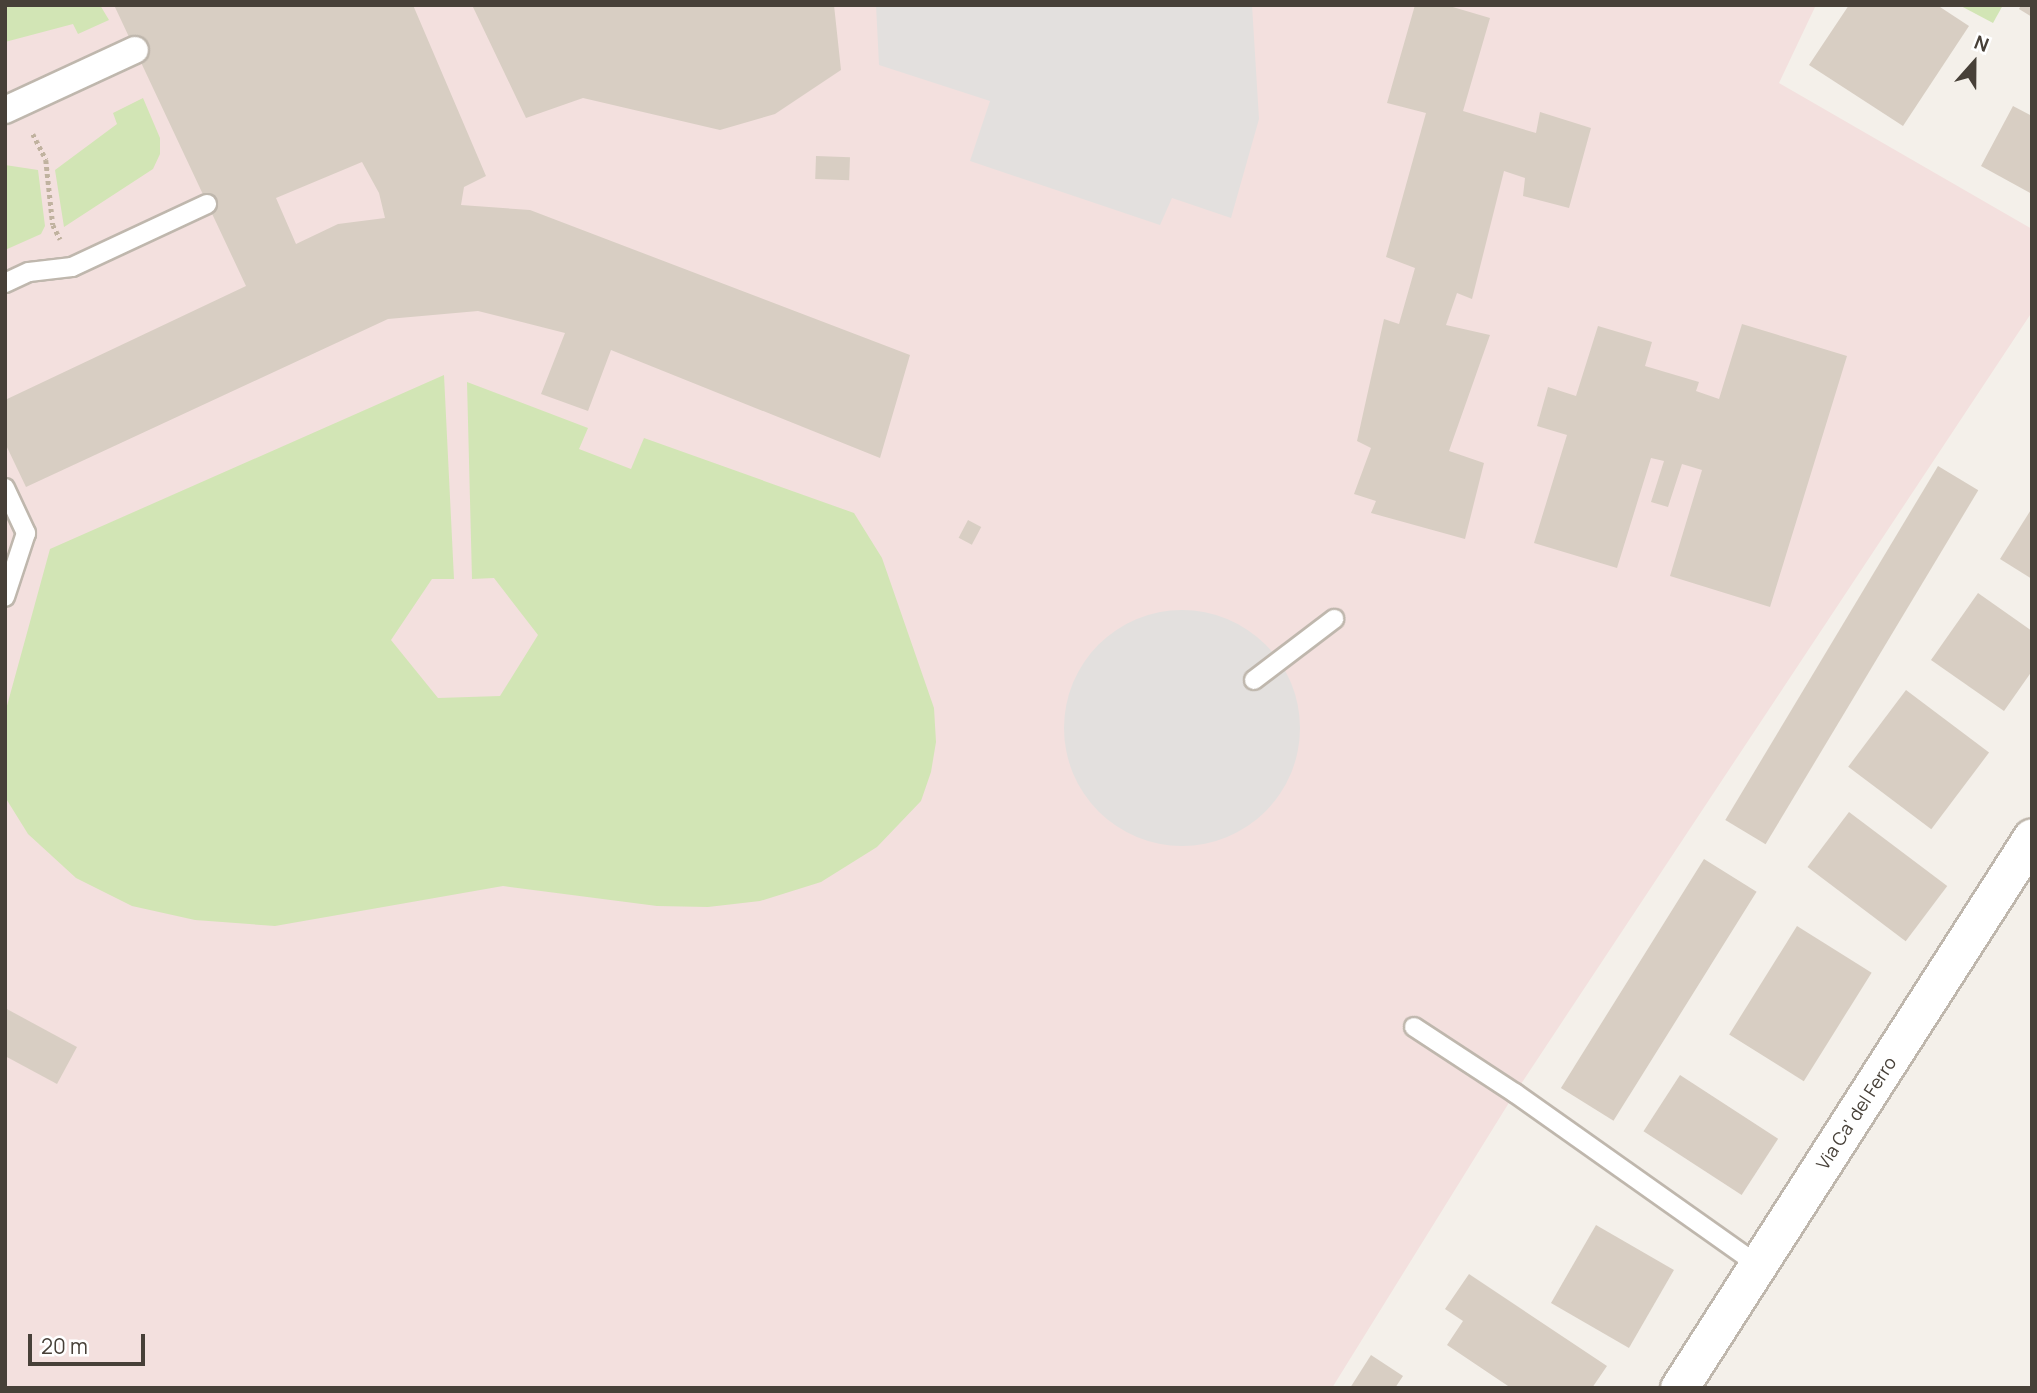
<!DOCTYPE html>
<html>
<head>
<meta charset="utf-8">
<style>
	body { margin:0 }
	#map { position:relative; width:2037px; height:1393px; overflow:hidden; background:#f4f0ea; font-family:Manrope,sans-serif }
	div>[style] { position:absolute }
	.medical>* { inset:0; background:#f3e0de }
	.green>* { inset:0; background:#d2e5b5 }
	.parking>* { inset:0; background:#e3e0de }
	.round { border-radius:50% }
	.building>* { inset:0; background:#d8cec3; transform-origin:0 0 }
	.path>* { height:4.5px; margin-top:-2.25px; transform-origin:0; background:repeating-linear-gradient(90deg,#c0b29f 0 3.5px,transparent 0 7px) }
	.roads { filter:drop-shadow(2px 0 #bfb7ad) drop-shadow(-2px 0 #bfb7ad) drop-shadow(0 2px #bfb7ad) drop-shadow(0 -2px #bfb7ad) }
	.service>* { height:18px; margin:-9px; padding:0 9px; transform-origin:9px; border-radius:9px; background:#fff }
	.pedestrian>* { height:26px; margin:-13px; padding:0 13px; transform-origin:13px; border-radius:13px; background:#fff }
	.minor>* { height:37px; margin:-18.5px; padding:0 18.5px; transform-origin:18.5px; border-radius:18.5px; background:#fff }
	span { translate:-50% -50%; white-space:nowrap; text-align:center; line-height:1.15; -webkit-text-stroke:6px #fff; paint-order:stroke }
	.street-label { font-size:18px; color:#474038 }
	.frame { position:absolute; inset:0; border:7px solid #474038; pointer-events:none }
	.north { position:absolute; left:1939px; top:28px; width:70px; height:70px; -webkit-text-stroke:5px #fff; paint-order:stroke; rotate:21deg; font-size:19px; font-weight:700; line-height:28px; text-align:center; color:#474038 }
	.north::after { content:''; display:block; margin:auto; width:24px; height:32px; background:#474038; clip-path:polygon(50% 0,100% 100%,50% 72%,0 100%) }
	.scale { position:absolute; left:28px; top:1334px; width:117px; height:32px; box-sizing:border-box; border:4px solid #474038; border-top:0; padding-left:9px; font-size:21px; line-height:24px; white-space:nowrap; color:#474038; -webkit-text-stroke:5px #fff; paint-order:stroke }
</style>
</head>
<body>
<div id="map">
	<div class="medical">
		<div style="clip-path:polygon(5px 5px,1816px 5px,1779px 83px,2032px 229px,2032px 312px,1515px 1093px,1332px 1388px,5px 1388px)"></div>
	</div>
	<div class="green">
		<div style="clip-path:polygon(5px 5px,100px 5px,109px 20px,78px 34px,73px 24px,5px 42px)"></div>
		<div style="clip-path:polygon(1959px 5px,2003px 5px,1993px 23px)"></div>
		<div style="clip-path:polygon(143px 98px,160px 138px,160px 154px,153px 169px,64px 227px,55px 170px,117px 124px,113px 113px)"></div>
		<div style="clip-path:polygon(5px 165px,38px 170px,45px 226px,41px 234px,5px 250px)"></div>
		<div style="clip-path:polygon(444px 375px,454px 579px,432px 579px,391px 640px,438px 698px,500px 696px,538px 635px,494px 578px,472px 579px,467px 382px,588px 428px,579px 449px,631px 469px,644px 438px,854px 513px,882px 558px,934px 708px,936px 742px,931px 772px,921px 801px,877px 847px,821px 882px,760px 901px,708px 907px,657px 906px,503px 886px,275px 926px,195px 920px,132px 906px,76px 878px,28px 834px,5px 797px,5px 713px,50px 549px)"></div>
	</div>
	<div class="parking">
		<div style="clip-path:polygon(876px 5px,1252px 5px,1259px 119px,1231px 218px,1172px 198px,1160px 225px,970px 161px,990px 101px,879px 65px)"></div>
		<div class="round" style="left:1064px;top:610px;width:236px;height:236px"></div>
	</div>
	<div class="building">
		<div style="clip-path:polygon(evenodd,114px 5px,413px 5px,486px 176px,464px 187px,461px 205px,530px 210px,910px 355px,880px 458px,611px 350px,588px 411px,541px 394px,565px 333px,478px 311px,388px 319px,26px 487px,5px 443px,5px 400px,246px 286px,114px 5px,362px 162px,379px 193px,385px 218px,338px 224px,296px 244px,276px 198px,362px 162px)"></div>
		<div style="clip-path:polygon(472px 5px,834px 5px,841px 70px,775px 114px,720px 130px,583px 98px,526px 118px)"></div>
		<div style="clip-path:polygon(1415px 5px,1446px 5px,1490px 18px,1463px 111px,1536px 133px,1540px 112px,1591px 128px,1569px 208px,1523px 196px,1525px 178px,1504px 171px,1472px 299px,1457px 293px,1446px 325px,1490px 335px,1449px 451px,1484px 463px,1465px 539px,1371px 513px,1376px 501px,1354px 494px,1371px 448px,1357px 441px,1384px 319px,1399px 324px,1415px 268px,1386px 257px,1426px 113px,1387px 103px)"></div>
		<div style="clip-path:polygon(1849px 5px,1937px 5px,1969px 26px,1903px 126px,1809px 65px)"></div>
		<div style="clip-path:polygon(2021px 5px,2032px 5px,2032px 17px,2019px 9px)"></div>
		<div style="clip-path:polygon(2013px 106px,2032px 116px,2032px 194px,1981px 166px)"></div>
		<div style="left:816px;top:156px;width:34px;height:23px;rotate:2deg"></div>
		<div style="clip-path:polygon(1742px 324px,1847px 356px,1770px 607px,1670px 576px,1702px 470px,1682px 464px,1668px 507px,1651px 502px,1664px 461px,1651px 458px,1617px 568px,1534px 543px,1567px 435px,1537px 426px,1548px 387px,1576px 396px,1598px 326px,1652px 342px,1645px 366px,1699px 382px,1696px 391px,1719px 399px)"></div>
		<div style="left:1938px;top:466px;width:47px;height:413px;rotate:31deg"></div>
		<div style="clip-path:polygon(2032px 508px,2032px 579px,2000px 559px)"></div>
		<div style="left:968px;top:520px;width:15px;height:20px;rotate:28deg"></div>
		<div style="clip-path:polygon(1978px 593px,2032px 631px,2032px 671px,2004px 711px,1931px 660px)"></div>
		<div style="left:1906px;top:690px;width:104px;height:96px;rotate:37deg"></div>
		<div style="left:1849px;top:812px;width:123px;height:69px;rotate:37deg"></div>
		<div style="left:1704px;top:859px;width:62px;height:270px;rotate:32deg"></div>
		<div style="left:1797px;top:926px;width:88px;height:128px;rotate:32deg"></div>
		<div style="clip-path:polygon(5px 1008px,77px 1047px,57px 1084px,5px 1056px)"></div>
		<div style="left:1680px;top:1075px;width:117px;height:67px;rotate:33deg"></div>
		<div style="left:1596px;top:1225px;width:90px;height:90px;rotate:30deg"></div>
		<div style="clip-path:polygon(1469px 1274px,1607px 1366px,1592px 1388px,1511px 1388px,1447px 1345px,1463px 1321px,1445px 1309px)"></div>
		<div style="clip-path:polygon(1371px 1355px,1403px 1376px,1395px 1388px,1350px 1388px)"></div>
	</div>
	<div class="path">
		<div style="left:33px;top:134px;width:29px;rotate:63deg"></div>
		<div style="left:46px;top:160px;width:65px;rotate:83.9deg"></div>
		<div style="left:53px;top:225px;width:16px;rotate:63deg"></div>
	</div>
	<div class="roads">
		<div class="service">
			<div style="left:5px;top:283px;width:26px;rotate:-25deg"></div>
			<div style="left:29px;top:272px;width:43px;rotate:-6.6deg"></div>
			<div style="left:72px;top:267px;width:149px;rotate:-25deg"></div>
			<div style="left:5px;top:488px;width:50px;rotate:65deg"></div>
			<div style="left:26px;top:533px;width:67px;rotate:108.2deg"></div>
			<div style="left:1254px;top:680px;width:101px;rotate:-37.3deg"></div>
			<div style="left:1414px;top:1027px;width:121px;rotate:33.2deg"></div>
			<div style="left:1515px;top:1093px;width:298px;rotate:35.3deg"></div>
		</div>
		<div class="pedestrian">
			<div style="left:5px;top:110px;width:143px;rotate:-24.8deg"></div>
		</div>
		<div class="minor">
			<div style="left:1679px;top:1388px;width:654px;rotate:-57.35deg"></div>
		</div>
	</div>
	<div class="street-label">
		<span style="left:1856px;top:1113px;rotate:-57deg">Via Ca' del Ferro</span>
	</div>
	<div class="frame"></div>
	<div class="north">N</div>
	<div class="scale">20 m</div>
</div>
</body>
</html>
